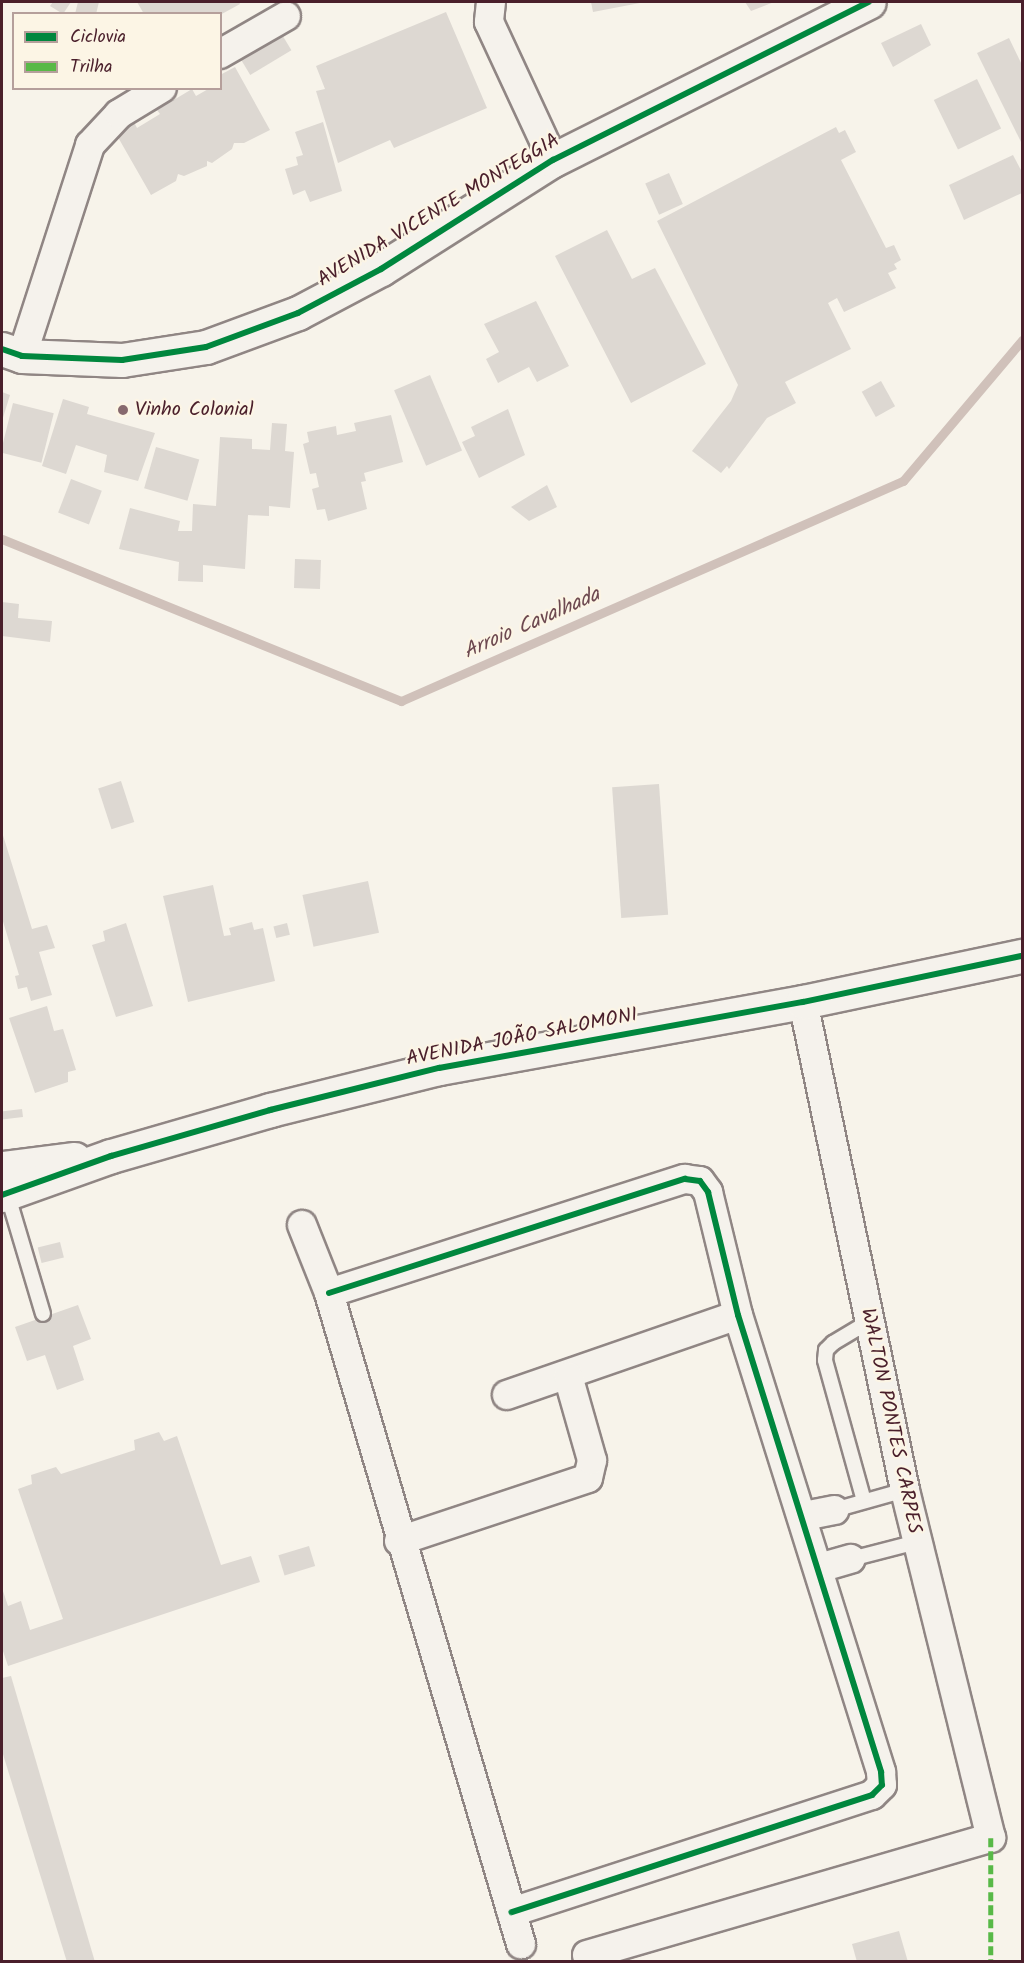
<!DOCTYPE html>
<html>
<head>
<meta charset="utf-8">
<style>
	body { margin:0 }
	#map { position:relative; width:1024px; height:1963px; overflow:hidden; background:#f7f3ea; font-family:Kalam,sans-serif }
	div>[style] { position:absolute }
	.stream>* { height:9px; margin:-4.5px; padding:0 4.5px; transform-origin:4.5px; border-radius:4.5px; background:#d0c1ba }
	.building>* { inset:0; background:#ddd8d2; transform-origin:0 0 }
	.roads { filter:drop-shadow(2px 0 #908684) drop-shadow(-2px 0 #908684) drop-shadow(0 2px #908684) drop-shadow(0 -2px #908684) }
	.service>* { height:14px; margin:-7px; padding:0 7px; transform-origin:7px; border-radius:7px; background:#f5f2ec }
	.minor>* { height:28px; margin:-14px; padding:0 14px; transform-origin:14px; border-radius:14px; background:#f5f2ec }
	.secondary>* { height:33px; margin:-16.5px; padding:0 16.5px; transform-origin:16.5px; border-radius:16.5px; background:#f5f2ec }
	.quiet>* { height:4.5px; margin-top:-2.25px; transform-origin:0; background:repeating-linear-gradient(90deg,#58b947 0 9px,transparent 0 13.5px) }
	.cycleway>* { height:6px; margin:-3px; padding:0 3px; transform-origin:3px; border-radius:3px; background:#00873e }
	.dots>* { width:16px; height:16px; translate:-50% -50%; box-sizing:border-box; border:3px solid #fcf5e5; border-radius:50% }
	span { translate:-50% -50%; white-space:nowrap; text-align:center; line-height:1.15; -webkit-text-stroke:4.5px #fcf5e5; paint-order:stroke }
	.street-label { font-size:20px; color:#4a1f2b }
	.poi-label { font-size:20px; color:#4a1f2b }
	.left { translate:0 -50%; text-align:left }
	.water-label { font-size:21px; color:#6d4950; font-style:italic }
	.frame { position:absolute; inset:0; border:3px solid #4a1f2b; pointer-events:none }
	.legend { position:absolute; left:12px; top:12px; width:210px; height:78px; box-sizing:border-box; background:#fcf5e5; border:2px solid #b59f9b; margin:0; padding:8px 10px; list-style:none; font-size:18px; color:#4a1f2b }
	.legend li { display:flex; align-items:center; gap:12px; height:30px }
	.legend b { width:30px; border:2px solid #b59f9b }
</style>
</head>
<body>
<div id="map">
	<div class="stream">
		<div style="left:2px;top:539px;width:431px;rotate:22.1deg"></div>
		<div style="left:401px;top:701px;width:548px;rotate:-23.67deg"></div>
		<div style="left:903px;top:481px;width:185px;rotate:-49.8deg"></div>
	</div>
	<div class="building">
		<div style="clip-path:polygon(53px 2px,71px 2px,63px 14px,50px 6px)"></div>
		<div style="clip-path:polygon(78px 2px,99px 2px,96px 14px,75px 14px)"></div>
		<div style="clip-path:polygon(137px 2px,239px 2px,240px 4px,220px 15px,144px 14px)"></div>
		<div style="clip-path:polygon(591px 2px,640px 2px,640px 3px,593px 12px)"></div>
		<div style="clip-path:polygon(745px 2px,774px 2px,751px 11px)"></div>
		<div style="clip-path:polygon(446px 12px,487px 108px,394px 148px,390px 140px,338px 163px,316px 91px,325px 89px,316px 66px)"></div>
		<div style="clip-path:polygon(921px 24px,931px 45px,893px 67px,881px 43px)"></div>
		<div style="left:278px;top:28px;width:26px;height:48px;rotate:59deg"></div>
		<div style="clip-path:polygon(1009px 38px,1022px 65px,1022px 144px,977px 53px)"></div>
		<div style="clip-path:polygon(235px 67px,270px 130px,244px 143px,234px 143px,232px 149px,212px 163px,207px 161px,207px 166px,184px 176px,178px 174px,176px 181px,151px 195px,115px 132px,134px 122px,137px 128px,160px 114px,157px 110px,192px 89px,196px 96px,210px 88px,220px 88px,220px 75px)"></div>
		<div style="left:977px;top:79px;width:55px;height:48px;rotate:64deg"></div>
		<div style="clip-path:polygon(323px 122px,342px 191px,310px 202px,305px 190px,293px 195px,285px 169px,298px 165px,296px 157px,303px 155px,295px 132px)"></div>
		<div style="clip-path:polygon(836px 127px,839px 133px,845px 130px,856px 152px,841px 160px,886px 248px,894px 245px,901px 260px,894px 264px,897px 269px,888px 273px,896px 288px,844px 312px,837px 298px,828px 303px,851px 349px,785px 382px,796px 403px,767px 418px,729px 469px,727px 466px,721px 473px,692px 451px,731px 401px,738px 385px,657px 221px)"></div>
		<div style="clip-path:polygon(1013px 155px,1022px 172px,1022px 193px,964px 220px,949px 185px)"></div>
		<div style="left:669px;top:173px;width:34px;height:26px;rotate:66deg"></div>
		<div style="clip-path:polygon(607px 230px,632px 279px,655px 268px,706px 364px,631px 403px,555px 256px)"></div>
		<div style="clip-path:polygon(536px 301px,569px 366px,537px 382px,529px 367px,498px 383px,486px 359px,499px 352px,484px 324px)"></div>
		<div style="left:430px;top:375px;width:82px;height:39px;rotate:67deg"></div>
		<div style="left:881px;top:381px;width:29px;height:22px;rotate:61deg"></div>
		<div style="clip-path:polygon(2px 392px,10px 395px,2px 421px)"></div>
		<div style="clip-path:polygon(63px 399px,89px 407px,87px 414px,155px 433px,138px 481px,104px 472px,107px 455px,76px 445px,66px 474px,42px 466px)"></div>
		<div style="left:13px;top:403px;width:42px;height:51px;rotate:14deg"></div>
		<div style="clip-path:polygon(508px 409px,525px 455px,479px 478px,462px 442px,475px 436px,471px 427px)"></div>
		<div style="clip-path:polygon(391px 415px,403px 462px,364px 473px,366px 481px,361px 482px,367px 509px,328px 521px,325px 509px,317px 510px,312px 489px,319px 487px,316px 473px,310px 474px,303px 444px,309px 442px,307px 432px,336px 426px,337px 435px,356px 431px,354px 423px)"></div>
		<div style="clip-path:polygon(272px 423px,287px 424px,285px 451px,294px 452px,290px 508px,269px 506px,269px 516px,248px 515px,245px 569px,203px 565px,203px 582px,178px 581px,179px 562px,119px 549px,130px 508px,180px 521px,178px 531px,192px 531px,193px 504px,216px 506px,220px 437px,252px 439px,252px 449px,270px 450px)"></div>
		<div style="left:156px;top:447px;width:45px;height:43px;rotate:16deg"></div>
		<div style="left:71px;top:479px;width:33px;height:36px;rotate:21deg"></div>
		<div style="clip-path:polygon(547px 485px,557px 507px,529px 521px,511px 507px)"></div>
		<div style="left:295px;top:559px;width:26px;height:29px;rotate:2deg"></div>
		<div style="clip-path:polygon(2px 602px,19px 604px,18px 618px,52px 621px,50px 642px,2px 636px)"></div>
		<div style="left:121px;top:781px;width:43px;height:24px;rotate:72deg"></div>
		<div style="left:659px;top:784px;width:131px;height:47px;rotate:86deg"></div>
		<div style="clip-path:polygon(2px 832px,32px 929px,47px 925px,55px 948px,39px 952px,52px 995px,31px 1001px,27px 987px,18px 989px,15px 976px,19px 975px,2px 918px)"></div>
		<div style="left:368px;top:881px;width:53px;height:67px;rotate:78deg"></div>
		<div style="clip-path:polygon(213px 885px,224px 936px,231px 935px,229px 928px,252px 922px,254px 930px,263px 928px,275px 981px,188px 1002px,163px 896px)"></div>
		<div style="clip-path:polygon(126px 923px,153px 1006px,116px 1017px,92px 945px,105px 941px,103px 931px)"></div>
		<div style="left:287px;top:923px;width:12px;height:14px;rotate:76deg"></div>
		<div style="clip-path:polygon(47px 1006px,54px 1031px,63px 1029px,76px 1070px,68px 1072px,68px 1082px,35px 1093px,9px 1018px)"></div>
		<div style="left:22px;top:1109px;width:8px;height:21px;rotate:83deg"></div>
		<div style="left:60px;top:1242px;width:16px;height:23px;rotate:76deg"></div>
		<div style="clip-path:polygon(78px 1305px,91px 1339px,73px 1346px,84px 1380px,57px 1390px,45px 1355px,27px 1361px,15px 1327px)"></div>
		<div style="clip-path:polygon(159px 1432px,164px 1441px,177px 1436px,221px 1565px,251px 1556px,260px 1582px,8px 1666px,2px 1648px,2px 1588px,8px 1606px,21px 1601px,30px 1630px,63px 1619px,18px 1489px,32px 1484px,31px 1475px,56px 1467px,61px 1474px,135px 1450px,134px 1440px)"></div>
		<div style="left:309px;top:1546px;width:21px;height:32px;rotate:73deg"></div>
		<div style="clip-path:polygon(11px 1676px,95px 1962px,67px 1962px,2px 1751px,2px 1678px)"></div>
		<div style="clip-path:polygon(899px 1931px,908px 1962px,857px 1962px,852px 1944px)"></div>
	</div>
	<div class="roads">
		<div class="service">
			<div style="left:7px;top:1193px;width:126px;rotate:73.4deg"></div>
			<div style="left:864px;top:1501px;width:146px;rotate:-105.5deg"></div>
			<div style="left:825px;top:1360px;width:10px;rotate:-84deg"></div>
			<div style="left:826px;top:1350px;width:10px;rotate:-45deg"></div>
			<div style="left:833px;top:1343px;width:41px;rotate:-31deg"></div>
			<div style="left:834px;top:1510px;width:74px;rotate:-15.7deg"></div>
			<div style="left:851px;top:1559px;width:68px;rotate:-14.4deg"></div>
		</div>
		<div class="minor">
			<div style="left:491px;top:2px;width:20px;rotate:96deg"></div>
			<div style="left:489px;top:22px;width:152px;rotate:65.1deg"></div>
			<div style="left:220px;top:54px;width:76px;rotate:-29.9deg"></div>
			<div style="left:22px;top:356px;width:222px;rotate:-72.1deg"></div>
			<div style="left:90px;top:145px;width:42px;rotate:-46.9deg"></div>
			<div style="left:119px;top:114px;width:50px;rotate:-31.2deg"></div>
			<div style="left:302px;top:1225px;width:73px;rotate:68.3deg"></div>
			<div style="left:329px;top:1293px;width:679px;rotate:73.57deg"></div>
			<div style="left:329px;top:1293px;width:374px;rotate:-17.8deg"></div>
			<div style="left:685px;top:1179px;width:15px;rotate:8deg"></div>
			<div style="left:700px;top:1181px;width:14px;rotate:54deg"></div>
			<div style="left:708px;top:1192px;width:127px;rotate:76.3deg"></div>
			<div style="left:738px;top:1315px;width:479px;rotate:72.6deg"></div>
			<div style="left:881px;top:1772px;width:13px;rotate:86deg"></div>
			<div style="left:882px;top:1785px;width:14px;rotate:135deg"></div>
			<div style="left:872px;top:1795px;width:379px;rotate:162deg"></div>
			<div style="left:507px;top:1395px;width:244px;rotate:-19.1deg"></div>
			<div style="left:804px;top:1516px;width:31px;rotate:-11deg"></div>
			<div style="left:399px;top:1541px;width:199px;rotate:-18.4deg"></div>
			<div style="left:588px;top:1478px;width:18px;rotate:-77deg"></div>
			<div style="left:592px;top:1460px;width:87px;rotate:-105.9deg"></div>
			<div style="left:819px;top:1568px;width:33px;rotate:-16deg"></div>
			<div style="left:587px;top:1955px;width:421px;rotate:-16.2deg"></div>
			<div style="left:991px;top:1838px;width:358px;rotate:-103.9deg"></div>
			<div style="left:905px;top:1490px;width:499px;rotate:-101.8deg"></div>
		</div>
		<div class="secondary">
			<div style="left:2px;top:349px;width:21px;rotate:19deg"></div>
			<div style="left:22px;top:356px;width:100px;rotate:2.3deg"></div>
			<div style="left:122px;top:360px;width:85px;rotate:-8.8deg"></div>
			<div style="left:206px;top:347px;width:98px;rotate:-20.3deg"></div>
			<div style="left:298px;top:313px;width:94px;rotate:-27.9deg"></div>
			<div style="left:381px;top:269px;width:204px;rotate:-32.4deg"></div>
			<div style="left:553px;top:160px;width:353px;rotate:-26.6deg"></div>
			<div style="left:2px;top:1168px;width:73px;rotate:-7.1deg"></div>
			<div style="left:2px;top:1195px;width:116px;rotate:-19.7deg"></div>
			<div style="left:111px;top:1156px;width:166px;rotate:-16.1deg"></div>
			<div style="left:270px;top:1110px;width:174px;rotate:-14deg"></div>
			<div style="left:439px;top:1068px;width:370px;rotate:-10.3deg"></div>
			<div style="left:803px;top:1002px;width:224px;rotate:-11.9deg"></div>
		</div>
	</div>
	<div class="quiet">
		<div style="left:991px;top:1838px;width:124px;rotate:90deg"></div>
	</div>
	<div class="cycleway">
		<div style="left:2px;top:349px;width:21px;rotate:19deg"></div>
		<div style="left:22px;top:356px;width:100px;rotate:2.3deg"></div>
		<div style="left:122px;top:360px;width:85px;rotate:-8.8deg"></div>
		<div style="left:206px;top:347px;width:98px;rotate:-20.3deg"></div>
		<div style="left:298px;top:313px;width:94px;rotate:-27.9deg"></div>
		<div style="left:381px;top:269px;width:204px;rotate:-32.4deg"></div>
		<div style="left:553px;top:160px;width:353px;rotate:-26.6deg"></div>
		<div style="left:2px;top:1195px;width:116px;rotate:-19.7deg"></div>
		<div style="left:111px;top:1156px;width:166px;rotate:-16.1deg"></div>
		<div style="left:270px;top:1110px;width:174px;rotate:-14deg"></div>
		<div style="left:439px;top:1068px;width:370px;rotate:-10.3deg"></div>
		<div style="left:803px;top:1002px;width:224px;rotate:-11.9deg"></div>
		<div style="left:329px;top:1293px;width:374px;rotate:-17.8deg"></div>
		<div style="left:685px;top:1179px;width:15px;rotate:8deg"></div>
		<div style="left:700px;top:1181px;width:14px;rotate:54deg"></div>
		<div style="left:708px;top:1192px;width:127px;rotate:76.3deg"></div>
		<div style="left:738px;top:1315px;width:479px;rotate:72.6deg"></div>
		<div style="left:881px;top:1772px;width:13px;rotate:86deg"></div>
		<div style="left:882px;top:1785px;width:14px;rotate:135deg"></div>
		<div style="left:872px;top:1795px;width:379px;rotate:162deg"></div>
	</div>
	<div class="dots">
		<div style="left:123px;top:410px;background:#87696e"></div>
	</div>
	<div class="street-label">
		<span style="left:439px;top:211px;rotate:-31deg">AVENIDA VICENTE MONTEGGIA</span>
		<span style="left:522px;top:1038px;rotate:-11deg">AVENIDA JOÃO SALOMONI</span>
		<span style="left:890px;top:1421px;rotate:78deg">WALTON PONTES CARPES</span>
	</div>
	<div class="poi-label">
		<span class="left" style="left:135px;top:410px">Vinho Colonial</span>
	</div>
	<div class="water-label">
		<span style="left:532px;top:624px;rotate:-24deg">Arroio Cavalhada</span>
	</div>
	<div class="frame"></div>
	<ul class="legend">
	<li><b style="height:8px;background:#00873e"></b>Ciclovia</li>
	<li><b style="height:8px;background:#58b947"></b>Trilha</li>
	</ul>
</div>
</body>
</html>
